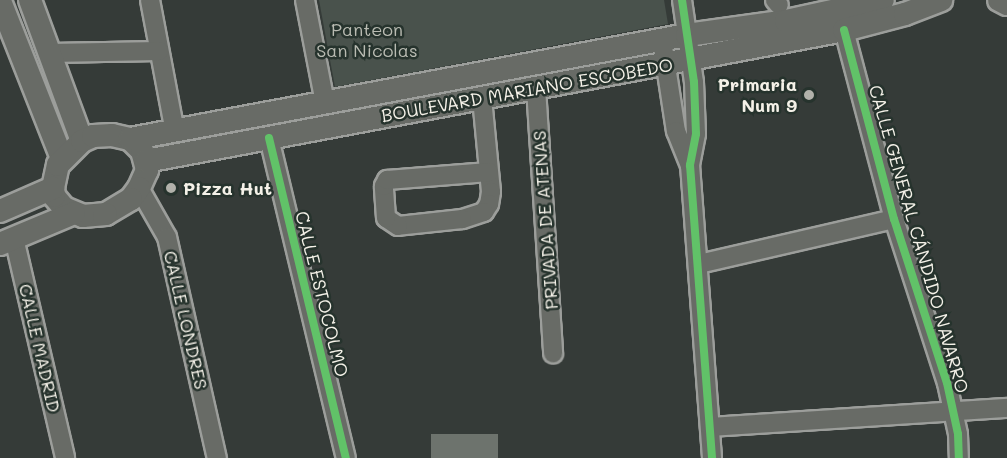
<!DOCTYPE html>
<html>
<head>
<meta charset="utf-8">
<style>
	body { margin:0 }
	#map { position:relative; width:1007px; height:458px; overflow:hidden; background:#353b38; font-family:Mali,sans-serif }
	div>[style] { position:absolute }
	.green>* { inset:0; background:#49524c }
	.water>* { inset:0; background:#6d736d; transform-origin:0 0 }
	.roads { filter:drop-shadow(2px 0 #9c9e9b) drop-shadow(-2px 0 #9c9e9b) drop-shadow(0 2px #9c9e9b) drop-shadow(0 -2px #9c9e9b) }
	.minor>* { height:18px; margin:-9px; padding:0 9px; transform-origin:9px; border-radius:9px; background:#686b66 }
	.major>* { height:22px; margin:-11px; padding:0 11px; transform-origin:11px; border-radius:11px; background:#686b66 }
	.cycleway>* { height:8px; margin:-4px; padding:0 4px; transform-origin:4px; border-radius:4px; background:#61c268 }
	.dots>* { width:16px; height:16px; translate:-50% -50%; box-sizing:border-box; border:3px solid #26332d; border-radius:50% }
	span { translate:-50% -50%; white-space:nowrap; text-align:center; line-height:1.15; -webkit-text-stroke:5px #26332d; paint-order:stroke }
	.park-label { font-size:18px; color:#b9bbb2 }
	.poi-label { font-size:18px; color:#f4f1e8; font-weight:700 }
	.right { translate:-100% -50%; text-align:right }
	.left { translate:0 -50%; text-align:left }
	.street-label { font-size:18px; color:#f4f1e8 }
</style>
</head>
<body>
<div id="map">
	<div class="green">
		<div style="clip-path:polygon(319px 0,664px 0,668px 24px,335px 87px)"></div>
	</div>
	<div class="water">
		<div style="left:431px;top:434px;width:67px;height:24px"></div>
	</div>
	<div class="roads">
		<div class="minor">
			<div style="left:150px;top:0;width:134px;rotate:79.3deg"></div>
			<div style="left:305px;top:0;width:105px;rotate:79deg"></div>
			<div style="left:682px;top:0;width:83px;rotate:81.7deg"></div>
			<div style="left:694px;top:82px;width:52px;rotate:87.8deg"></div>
			<div style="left:696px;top:134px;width:32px;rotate:101deg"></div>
			<div style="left:690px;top:165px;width:294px;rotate:85.7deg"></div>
			<div style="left:775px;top:0;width:6px;rotate:51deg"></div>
			<div style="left:844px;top:30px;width:196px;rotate:75.2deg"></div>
			<div style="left:894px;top:219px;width:172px;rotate:72.1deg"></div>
			<div style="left:947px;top:383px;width:52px;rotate:77.8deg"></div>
			<div style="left:958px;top:434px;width:24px;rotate:88deg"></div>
			<div style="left:662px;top:40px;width:92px;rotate:81.3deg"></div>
			<div style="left:676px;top:131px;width:37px;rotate:68deg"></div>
			<div style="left:50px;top:53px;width:109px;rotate:-1.1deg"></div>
			<div style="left:536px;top:88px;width:266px;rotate:86.3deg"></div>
			<div style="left:482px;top:98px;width:94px;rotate:84.5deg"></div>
			<div style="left:491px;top:192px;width:12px;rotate:99deg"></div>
			<div style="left:489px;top:204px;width:9px;rotate:122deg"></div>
			<div style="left:484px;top:212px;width:23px;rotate:162deg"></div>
			<div style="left:462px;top:219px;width:64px;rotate:173.8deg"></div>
			<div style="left:398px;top:226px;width:14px;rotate:-146deg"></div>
			<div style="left:386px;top:218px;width:32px;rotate:-94deg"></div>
			<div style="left:384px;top:186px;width:7px;rotate:-63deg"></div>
			<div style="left:387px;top:180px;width:102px;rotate:-4.5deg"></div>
			<div style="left:269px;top:138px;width:329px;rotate:76.5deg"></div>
			<div style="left:139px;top:188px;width:56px;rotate:60.3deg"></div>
			<div style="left:167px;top:237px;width:227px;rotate:77.3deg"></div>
			<div style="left:14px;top:238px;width:226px;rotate:76.9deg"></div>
			<div style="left:699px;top:264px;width:200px;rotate:-13deg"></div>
			<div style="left:711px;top:427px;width:297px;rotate:-3.7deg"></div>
		</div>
		<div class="major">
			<div style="left:30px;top:0;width:150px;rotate:69.8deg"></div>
			<div style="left:999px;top:0;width:9px;rotate:27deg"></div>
			<div style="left:0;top:1px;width:169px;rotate:68.5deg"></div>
			<div style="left:112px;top:135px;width:18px;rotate:13deg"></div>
			<div style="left:130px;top:139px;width:17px;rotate:45deg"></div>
			<div style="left:142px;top:151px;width:20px;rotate:75deg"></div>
			<div style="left:147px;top:170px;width:20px;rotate:114deg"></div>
			<div style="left:139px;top:188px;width:14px;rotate:126deg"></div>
			<div style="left:131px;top:199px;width:29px;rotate:149deg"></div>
			<div style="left:106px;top:214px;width:23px;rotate:175deg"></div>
			<div style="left:83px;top:216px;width:21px;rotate:-157deg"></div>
			<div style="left:64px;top:208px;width:16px;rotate:-130deg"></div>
			<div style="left:54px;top:196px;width:8px;rotate:-97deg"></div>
			<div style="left:53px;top:188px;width:24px;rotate:-78deg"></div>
			<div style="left:58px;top:165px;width:34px;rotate:-45deg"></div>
			<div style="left:82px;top:141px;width:12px;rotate:-24deg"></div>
			<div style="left:93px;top:136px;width:19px;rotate:-3deg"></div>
			<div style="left:130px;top:139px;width:567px;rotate:-10.58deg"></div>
			<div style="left:687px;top:35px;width:100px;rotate:-8deg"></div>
			<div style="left:786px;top:21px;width:99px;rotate:-12.2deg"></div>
			<div style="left:146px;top:161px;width:710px;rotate:-10.63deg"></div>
			<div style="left:844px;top:30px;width:63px;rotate:-14.7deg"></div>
			<div style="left:905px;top:14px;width:39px;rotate:-21deg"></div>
			<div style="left:0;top:211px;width:58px;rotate:-23.5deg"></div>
			<div style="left:0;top:244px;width:80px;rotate:-22.7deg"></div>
		</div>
	</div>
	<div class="cycleway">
		<div style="left:682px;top:0;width:83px;rotate:81.7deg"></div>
		<div style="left:694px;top:82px;width:52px;rotate:87.8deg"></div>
		<div style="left:696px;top:134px;width:32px;rotate:101deg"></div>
		<div style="left:690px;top:165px;width:294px;rotate:85.7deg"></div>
		<div style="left:844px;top:30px;width:196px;rotate:75.2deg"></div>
		<div style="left:894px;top:219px;width:172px;rotate:72.1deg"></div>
		<div style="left:947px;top:383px;width:52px;rotate:77.8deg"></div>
		<div style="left:958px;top:434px;width:24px;rotate:88deg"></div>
		<div style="left:269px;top:138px;width:329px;rotate:76.5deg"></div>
	</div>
	<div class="dots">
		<div style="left:809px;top:95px;background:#b1b1aa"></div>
		<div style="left:171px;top:188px;background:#b1b1aa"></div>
	</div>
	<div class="park-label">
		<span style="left:367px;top:40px">Panteon<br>San Nicolas</span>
	</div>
	<div class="poi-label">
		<span class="right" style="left:797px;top:95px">Primaria<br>Num 9</span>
		<span class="left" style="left:183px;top:188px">Pizza Hut</span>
	</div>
	<div class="street-label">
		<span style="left:527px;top:90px;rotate:-10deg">BOULEVARD MARIANO ESCOBEDO</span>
		<span style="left:545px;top:220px;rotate:-94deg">PRIVADA DE ATENAS</span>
		<span style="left:919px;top:239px;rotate:74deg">CALLE GENERAL CÁNDIDO NAVARRO</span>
		<span style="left:322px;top:294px;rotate:76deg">CALLE ESTOCOLMO</span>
		<span style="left:186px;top:320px;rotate:77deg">CALLE LONDRES</span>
		<span style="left:40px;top:348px;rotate:77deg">CALLE MADRID</span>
	</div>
</div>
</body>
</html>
